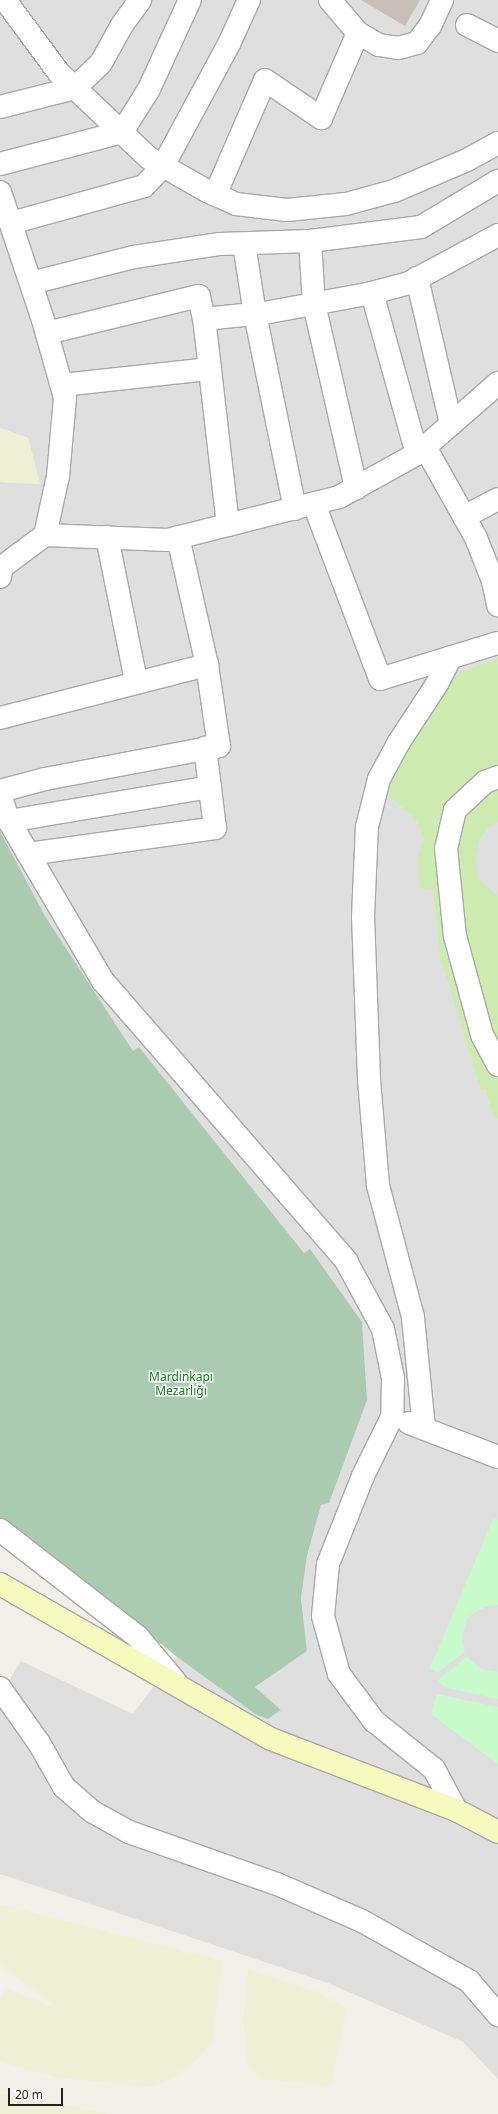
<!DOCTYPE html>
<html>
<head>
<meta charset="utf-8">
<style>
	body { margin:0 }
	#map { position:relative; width:498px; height:2114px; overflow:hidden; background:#f2efe9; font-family:"Noto Sans",sans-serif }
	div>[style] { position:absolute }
	.residential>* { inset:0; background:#e0dfdf }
	.farmland>* { inset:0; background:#eef0d5 }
	.grass>* { inset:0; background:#cdebb0 }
	.cemetery>* { inset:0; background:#aacbaf }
	.park>* { inset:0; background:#c8facc }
	.building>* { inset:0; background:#c7bfb8 }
	.roads { filter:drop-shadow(1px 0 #a9a9a9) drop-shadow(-1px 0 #a9a9a9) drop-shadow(0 1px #a9a9a9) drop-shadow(0 -1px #a9a9a9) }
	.street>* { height:22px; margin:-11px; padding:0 11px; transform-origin:11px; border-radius:11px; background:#fff }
	.secondary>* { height:22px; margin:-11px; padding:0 11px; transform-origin:11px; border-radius:11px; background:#f7fabf }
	span { translate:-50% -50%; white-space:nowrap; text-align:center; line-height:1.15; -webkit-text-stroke:3px #fff; paint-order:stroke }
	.park-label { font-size:12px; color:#0c8416 }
	.scale { position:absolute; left:8px; top:2088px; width:55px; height:18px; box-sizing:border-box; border:2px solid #222; border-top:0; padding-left:5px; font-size:12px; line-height:14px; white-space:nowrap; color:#222; -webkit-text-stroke:3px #fff; paint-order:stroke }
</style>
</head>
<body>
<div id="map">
	<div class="residential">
		<div style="clip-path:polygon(0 0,498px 0,498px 2079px,463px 2042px,328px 1983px,0 1874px,0 1695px,21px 1661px,133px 1714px,176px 1656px,255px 1714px,281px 1710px,255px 1687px,307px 1651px,301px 1598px,307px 1556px,321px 1505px,310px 1250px,304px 1253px,139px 1047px,133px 1051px,45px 916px,0 831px,0 482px,40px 484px,28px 438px,0 428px)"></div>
	</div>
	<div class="farmland">
		<div style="clip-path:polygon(0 428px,28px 438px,40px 484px,0 482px)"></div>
		<div style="clip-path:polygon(0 1904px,222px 1961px,213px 2040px,196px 2061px,174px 2077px,152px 2087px,59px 2078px,0 2062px,0 2000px,7px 1989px,57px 2008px,0 1965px)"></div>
		<div style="clip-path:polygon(248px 1969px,317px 1992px,347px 2008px,331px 2086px,261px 2079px,248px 2067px,243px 2021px)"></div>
		<div style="clip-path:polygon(0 2094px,42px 2100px,108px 2114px,0 2114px)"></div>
	</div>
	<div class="grass">
		<div style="clip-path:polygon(498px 658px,498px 822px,489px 827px,480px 838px,476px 856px,478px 879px,498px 896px,498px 1119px,493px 1114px,485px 1089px,481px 1090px,440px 956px,433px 889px,420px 888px,418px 857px,424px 838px,415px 818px,384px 792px,420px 722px,454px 679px,461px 672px)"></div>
	</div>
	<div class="cemetery">
		<div style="clip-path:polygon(0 831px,45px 916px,133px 1051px,139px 1047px,304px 1253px,310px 1249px,362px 1322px,367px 1400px,329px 1503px,321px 1505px,307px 1556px,301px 1598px,307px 1651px,255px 1687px,281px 1710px,268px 1719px,255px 1714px,176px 1656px,55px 1558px,0 1519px)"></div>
	</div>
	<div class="park">
		<div style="clip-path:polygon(493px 1519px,498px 1520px,498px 1605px,488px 1606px,472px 1614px,467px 1620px,462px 1636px,465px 1652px,438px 1672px,430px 1668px)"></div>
		<div style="clip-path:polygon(467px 1657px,481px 1669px,498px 1672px,498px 1699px,444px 1687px,438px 1680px)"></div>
		<div style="clip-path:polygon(437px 1694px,498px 1707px,498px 1764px,431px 1714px)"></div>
	</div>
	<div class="building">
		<div style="clip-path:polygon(361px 0,420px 0,405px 26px)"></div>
	</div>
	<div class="roads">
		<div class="street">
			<div style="left:5px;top:0;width:91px;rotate:53.5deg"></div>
			<div style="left:59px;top:73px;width:124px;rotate:43.4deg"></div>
			<div style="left:149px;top:158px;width:67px;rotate:29.6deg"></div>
			<div style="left:207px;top:191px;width:32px;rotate:24deg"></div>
			<div style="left:236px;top:204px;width:51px;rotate:6.7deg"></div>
			<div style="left:287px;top:210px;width:59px;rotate:-5.8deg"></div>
			<div style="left:346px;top:204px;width:50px;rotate:-15.2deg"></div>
			<div style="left:394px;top:191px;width:79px;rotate:-23deg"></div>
			<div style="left:467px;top:160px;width:35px;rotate:-29deg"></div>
			<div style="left:330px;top:0;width:43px;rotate:49.7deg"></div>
			<div style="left:358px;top:33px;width:24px;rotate:30deg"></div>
			<div style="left:379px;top:45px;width:19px;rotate:9deg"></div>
			<div style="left:398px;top:48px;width:20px;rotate:-15deg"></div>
			<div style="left:417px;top:43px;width:21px;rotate:-53deg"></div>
			<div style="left:430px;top:26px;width:29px;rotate:-65deg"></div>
			<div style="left:467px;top:25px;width:35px;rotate:27deg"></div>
			<div style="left:0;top:107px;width:77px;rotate:-14.2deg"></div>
			<div style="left:75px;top:88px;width:36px;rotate:-44deg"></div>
			<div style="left:101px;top:63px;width:43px;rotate:-61.1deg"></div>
			<div style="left:122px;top:25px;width:31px;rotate:-54deg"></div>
			<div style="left:0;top:164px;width:126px;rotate:-14.7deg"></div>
			<div style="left:122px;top:132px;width:51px;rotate:-57.9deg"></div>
			<div style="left:149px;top:89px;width:98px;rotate:-65.3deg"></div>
			<div style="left:0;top:192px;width:135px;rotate:71.4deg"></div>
			<div style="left:43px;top:320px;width:81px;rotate:74.2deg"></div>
			<div style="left:65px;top:398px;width:78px;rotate:95.1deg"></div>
			<div style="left:58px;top:476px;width:60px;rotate:102.4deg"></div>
			<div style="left:215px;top:195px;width:125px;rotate:-66.5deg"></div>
			<div style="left:265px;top:80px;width:68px;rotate:34.2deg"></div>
			<div style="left:321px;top:118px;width:93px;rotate:-66.5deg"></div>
			<div style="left:11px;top:223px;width:138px;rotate:-15.5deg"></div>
			<div style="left:144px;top:186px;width:28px;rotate:-46deg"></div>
			<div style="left:163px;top:166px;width:139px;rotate:-61.6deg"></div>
			<div style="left:229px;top:44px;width:48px;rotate:-65.6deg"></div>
			<div style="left:310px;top:241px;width:112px;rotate:-7.2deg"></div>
			<div style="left:421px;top:227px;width:90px;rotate:-30.9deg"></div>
			<div style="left:244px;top:244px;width:71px;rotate:81.1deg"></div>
			<div style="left:255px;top:314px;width:199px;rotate:78.4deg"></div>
			<div style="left:417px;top:278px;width:150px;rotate:76.9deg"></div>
			<div style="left:31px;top:283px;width:106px;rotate:-14.2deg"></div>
			<div style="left:134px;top:257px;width:87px;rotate:-8.6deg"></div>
			<div style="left:220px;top:244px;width:90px;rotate:-1.9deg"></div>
			<div style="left:310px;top:241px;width:63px;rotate:86.4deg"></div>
			<div style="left:314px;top:304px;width:189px;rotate:77.1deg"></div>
			<div style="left:372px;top:293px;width:167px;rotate:74.4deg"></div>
			<div style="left:47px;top:333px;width:156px;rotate:-13.7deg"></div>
			<div style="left:199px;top:296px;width:24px;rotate:78deg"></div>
			<div style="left:62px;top:385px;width:149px;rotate:-6.2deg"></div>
			<div style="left:425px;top:447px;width:104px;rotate:60.7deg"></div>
			<div style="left:476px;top:538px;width:46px;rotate:68.4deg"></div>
			<div style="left:493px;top:581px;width:25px;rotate:78deg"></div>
			<div style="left:314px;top:504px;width:187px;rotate:69.3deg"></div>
			<div style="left:380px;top:679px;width:123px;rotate:-17deg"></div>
			<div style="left:464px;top:517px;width:38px;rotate:-28deg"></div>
			<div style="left:228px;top:525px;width:207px;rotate:-96.6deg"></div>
			<div style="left:204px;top:319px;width:60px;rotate:-5.7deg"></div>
			<div style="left:264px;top:313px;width:110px;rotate:-10.5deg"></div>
			<div style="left:372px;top:293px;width:38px;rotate:-15deg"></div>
			<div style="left:409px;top:283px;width:101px;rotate:-28.3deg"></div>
			<div style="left:107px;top:537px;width:147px;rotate:78.6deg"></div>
			<div style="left:0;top:577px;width:10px;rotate:-79deg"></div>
			<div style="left:2px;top:567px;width:54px;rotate:-36.7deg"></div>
			<div style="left:45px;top:535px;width:123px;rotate:2.3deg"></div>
			<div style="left:168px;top:540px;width:176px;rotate:-14.1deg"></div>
			<div style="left:339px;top:497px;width:89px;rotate:-28.9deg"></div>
			<div style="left:417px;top:454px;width:108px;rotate:-41.2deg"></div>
			<div style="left:0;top:718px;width:214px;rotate:-14.4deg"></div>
			<div style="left:207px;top:665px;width:131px;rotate:-102.8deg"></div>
			<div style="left:498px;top:777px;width:14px;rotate:159deg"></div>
			<div style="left:485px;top:782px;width:41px;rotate:137deg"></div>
			<div style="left:455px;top:810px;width:39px;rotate:103deg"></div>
			<div style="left:446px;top:848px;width:88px;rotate:84.2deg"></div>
			<div style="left:455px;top:936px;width:103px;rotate:74.7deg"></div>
			<div style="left:482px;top:1035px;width:34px;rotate:62deg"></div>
			<div style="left:0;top:791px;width:47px;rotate:-14.9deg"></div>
			<div style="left:45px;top:779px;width:177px;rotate:-10.7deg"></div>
			<div style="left:219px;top:746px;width:82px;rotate:-98.4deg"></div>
			<div style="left:0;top:795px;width:28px;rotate:71deg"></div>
			<div style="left:9px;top:821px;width:186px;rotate:59.6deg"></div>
			<div style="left:103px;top:981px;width:371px;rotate:49deg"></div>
			<div style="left:346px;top:1261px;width:77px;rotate:61.4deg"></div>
			<div style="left:383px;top:1329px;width:50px;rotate:78.5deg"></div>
			<div style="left:393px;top:1378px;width:39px;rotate:91deg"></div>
			<div style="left:392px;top:1417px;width:66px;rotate:116.2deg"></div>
			<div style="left:363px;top:1476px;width:95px;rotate:111.7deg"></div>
			<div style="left:328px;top:1564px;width:52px;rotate:95.5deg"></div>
			<div style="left:323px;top:1616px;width:60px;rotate:74.6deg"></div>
			<div style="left:339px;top:1674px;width:59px;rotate:53.3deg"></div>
			<div style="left:374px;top:1721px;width:77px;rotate:38.7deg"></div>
			<div style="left:434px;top:1769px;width:47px;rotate:61.8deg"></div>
			<div style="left:9px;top:821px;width:204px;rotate:-9.6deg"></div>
			<div style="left:28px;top:854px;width:189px;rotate:-7.9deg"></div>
			<div style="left:215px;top:828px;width:81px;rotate:-97.1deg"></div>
			<div style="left:409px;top:1423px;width:95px;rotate:20.9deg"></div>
			<div style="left:424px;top:1428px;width:112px;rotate:-95.7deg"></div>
			<div style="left:413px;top:1317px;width:137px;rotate:-104.9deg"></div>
			<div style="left:378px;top:1185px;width:106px;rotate:-94.9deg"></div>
			<div style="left:369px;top:1079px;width:162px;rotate:-92.1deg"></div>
			<div style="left:363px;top:917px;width:90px;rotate:-87.5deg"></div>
			<div style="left:367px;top:827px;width:49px;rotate:-76deg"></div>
			<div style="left:379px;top:779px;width:42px;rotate:-61.6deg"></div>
			<div style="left:399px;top:742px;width:69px;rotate:-56.8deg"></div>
			<div style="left:437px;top:684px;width:30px;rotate:-63deg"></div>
			<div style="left:0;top:1530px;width:175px;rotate:37.8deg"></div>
			<div style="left:138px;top:1637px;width:62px;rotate:50.2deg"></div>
			<div style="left:0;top:1688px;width:67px;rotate:54.7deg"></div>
			<div style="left:39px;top:1743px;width:51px;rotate:60.4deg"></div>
			<div style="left:64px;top:1787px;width:38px;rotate:41deg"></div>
			<div style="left:93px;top:1812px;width:41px;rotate:29.1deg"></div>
			<div style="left:129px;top:1832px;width:157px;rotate:19.4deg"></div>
			<div style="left:277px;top:1884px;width:93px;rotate:23.5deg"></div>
			<div style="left:362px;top:1921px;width:123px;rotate:29.3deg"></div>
			<div style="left:469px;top:1981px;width:45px;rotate:49.5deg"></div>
		</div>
		<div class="secondary">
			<div style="left:0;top:1584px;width:312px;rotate:29.8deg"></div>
			<div style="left:271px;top:1739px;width:198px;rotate:21deg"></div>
			<div style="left:456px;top:1810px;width:47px;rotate:27.6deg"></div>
		</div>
	</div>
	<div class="park-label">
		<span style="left:181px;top:1384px">Mardinkapı<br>Mezarlığı</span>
	</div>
	<div class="scale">20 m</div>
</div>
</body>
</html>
